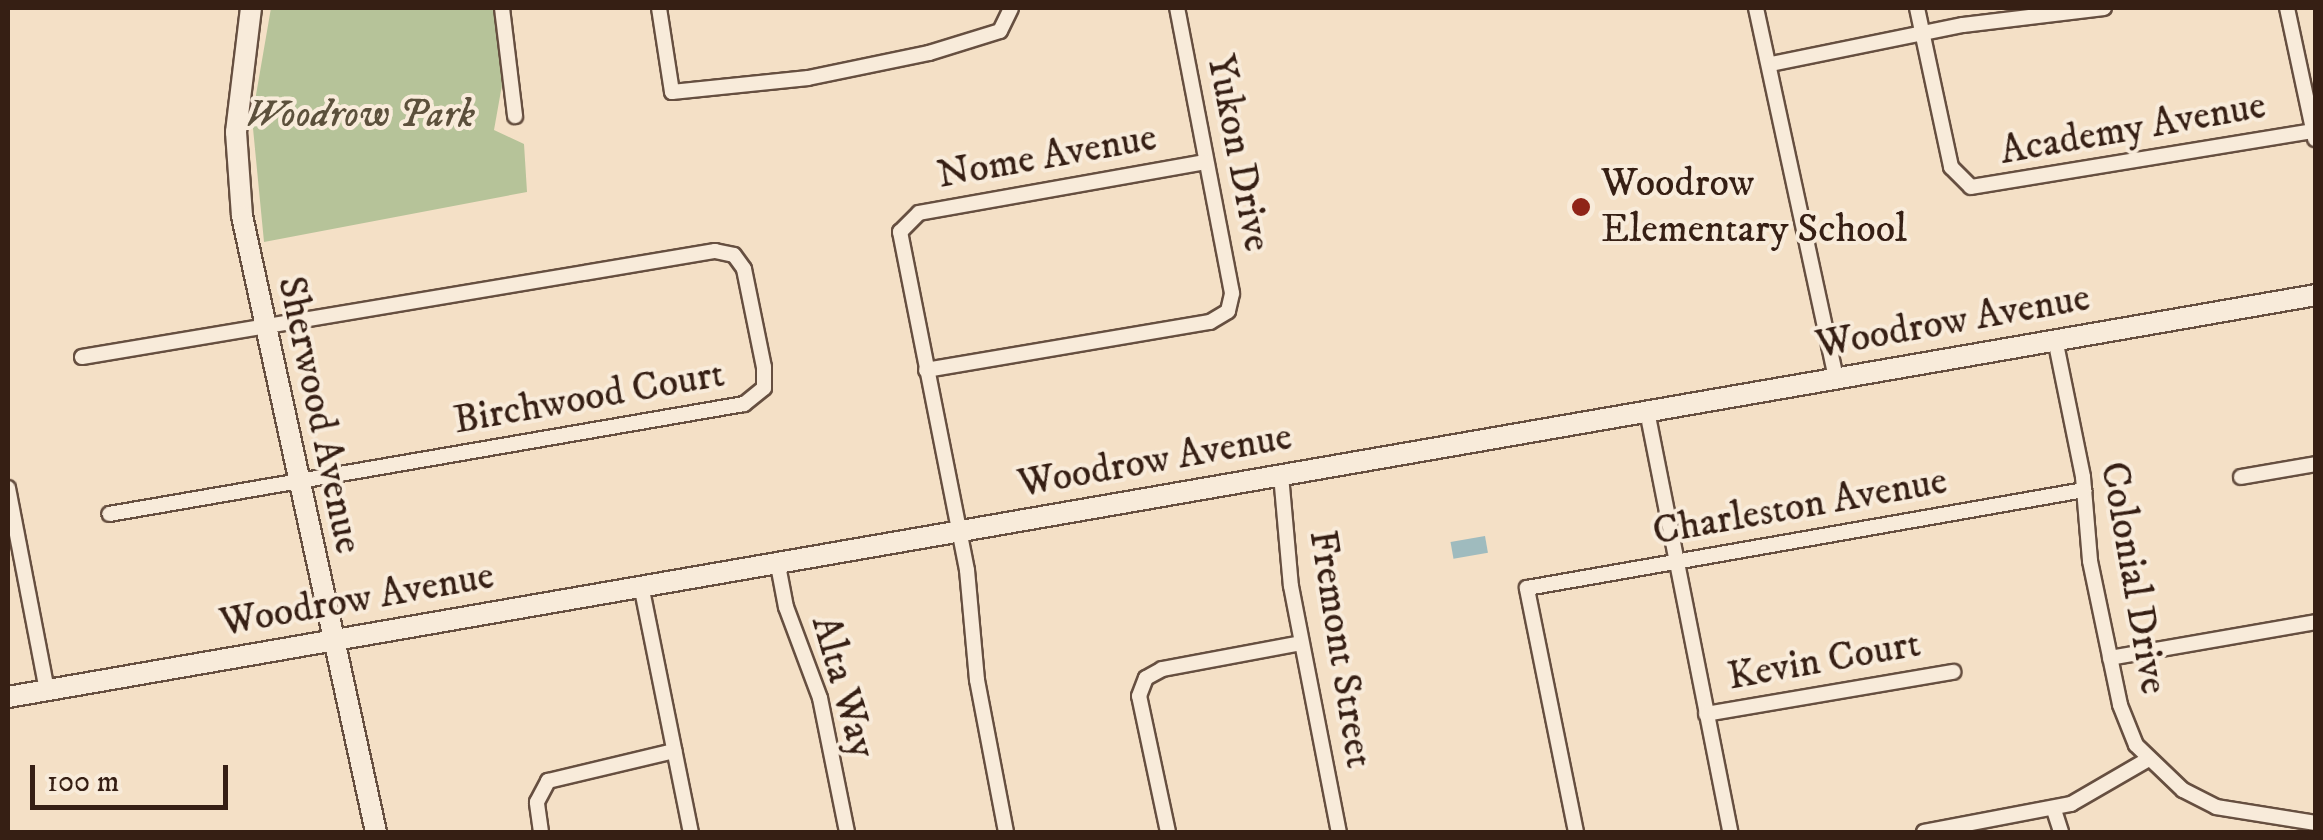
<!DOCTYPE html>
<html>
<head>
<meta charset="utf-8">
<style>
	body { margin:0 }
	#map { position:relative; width:2323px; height:840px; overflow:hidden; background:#f4e0c6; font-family:"IM FELL DW Pica",serif }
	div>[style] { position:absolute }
	.green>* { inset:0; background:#b6c399 }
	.water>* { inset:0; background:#9fbbbe; transform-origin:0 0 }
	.roads { filter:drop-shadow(2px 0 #664f40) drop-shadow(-2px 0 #664f40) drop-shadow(0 2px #664f40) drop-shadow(0 -2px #664f40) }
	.street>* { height:14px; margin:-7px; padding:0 7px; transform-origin:7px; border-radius:7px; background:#f8ebda }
	.secondary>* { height:20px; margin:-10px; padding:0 10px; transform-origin:10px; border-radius:10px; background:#f8ebda }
	.dots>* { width:28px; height:28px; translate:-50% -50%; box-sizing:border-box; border:5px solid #f8ebda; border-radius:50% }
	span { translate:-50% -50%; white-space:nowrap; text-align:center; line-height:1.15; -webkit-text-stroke:8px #f8ebda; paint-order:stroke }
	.park-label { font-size:40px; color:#5c503c; font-style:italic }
	.street-label { font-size:40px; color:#361f14 }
	.poi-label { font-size:40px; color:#361f14 }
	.left { translate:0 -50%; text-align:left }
	.frame { position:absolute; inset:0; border:10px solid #361f14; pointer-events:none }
	.scale { position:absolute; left:30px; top:765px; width:198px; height:45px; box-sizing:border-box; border:5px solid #361f14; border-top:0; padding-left:12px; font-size:30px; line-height:35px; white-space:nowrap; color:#361f14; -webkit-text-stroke:8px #f8ebda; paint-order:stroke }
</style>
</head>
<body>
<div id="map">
	<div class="green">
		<div style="clip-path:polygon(271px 8px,495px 8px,502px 85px,494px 130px,524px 144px,527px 192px,264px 242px,252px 118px)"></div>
	</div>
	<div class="water">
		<div style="left:1485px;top:536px;width:17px;height:35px;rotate:80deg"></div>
	</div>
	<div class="roads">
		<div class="street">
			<div style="left:502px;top:8px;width:109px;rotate:83.1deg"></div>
			<div style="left:659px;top:8px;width:85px;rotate:81.2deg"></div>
			<div style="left:672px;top:92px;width:137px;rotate:-5.9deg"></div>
			<div style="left:808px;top:78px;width:124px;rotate:-11.7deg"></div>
			<div style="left:929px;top:53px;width:74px;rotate:-17.2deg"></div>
			<div style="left:1000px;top:31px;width:25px;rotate:-64deg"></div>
			<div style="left:1756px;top:8px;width:379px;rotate:77.8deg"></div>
			<div style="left:1917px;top:8px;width:163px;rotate:77.9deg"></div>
			<div style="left:1951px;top:167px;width:28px;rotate:45deg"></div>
			<div style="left:1971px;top:187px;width:348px;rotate:-9.3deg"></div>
			<div style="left:2287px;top:8px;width:134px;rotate:77.9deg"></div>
			<div style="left:1771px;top:64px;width:196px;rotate:-11.5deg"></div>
			<div style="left:1963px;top:25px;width:142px;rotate:-6.9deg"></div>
			<div style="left:2055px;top:339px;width:141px;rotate:78.5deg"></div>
			<div style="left:2083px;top:477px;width:84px;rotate:85.2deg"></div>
			<div style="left:2090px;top:561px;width:147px;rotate:78.2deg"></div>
			<div style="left:2120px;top:705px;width:43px;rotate:68.2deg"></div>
			<div style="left:2136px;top:745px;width:65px;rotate:43.8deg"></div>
			<div style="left:2183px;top:790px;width:37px;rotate:27deg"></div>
			<div style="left:2216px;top:807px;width:101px;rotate:9.1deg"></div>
			<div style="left:82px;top:357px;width:642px;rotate:-9.51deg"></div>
			<div style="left:715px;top:251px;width:19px;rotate:12deg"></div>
			<div style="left:734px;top:255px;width:17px;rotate:54deg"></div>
			<div style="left:744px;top:269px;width:100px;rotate:78.5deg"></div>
			<div style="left:764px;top:367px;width:21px;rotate:90deg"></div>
			<div style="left:764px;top:388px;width:26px;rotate:141deg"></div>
			<div style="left:744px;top:404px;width:644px;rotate:170.17deg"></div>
			<div style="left:926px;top:370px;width:288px;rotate:-9.6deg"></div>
			<div style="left:1210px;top:322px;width:21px;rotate:-31deg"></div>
			<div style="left:1228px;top:311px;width:18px;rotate:-77deg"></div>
			<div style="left:1232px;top:293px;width:290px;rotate:-100.9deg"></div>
			<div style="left:1647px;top:411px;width:429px;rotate:78.8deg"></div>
			<div style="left:1281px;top:475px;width:111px;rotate:84.9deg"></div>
			<div style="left:1291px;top:586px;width:251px;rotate:79deg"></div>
			<div style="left:2241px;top:477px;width:76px;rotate:-9.8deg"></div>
			<div style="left:8px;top:488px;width:206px;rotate:79.1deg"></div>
			<div style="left:777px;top:560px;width:48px;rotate:79.2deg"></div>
			<div style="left:786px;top:607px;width:97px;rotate:69.5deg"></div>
			<div style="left:820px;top:698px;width:137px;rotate:78.6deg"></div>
			<div style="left:641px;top:585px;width:252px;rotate:78.6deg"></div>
			<div style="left:2110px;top:658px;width:209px;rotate:-9.9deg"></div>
			<div style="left:1706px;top:714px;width:251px;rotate:-9.7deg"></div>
			<div style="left:2054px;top:810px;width:23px;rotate:72deg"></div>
			<div style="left:541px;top:832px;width:30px;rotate:-98deg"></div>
			<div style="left:537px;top:802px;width:24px;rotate:-62deg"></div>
			<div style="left:548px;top:781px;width:130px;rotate:-13.4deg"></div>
			<div style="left:1006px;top:832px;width:155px;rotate:-100.8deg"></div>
			<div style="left:977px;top:680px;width:110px;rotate:-95.2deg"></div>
			<div style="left:967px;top:570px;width:345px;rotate:-101.2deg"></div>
			<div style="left:900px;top:232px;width:27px;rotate:-45deg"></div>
			<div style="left:919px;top:213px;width:291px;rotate:-10.1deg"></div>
			<div style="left:1168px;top:832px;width:139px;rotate:-102deg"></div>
			<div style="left:1139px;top:696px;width:19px;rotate:-69deg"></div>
			<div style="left:1146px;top:678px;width:18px;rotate:-29deg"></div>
			<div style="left:1162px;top:669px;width:141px;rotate:-10.6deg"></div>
			<div style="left:1576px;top:832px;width:249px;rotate:-101.4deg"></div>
			<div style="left:1527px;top:588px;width:566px;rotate:-9.98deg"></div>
			<div style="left:1924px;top:832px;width:150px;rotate:-10.8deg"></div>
			<div style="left:2071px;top:804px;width:88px;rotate:-30.1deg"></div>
		</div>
		<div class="secondary">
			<div style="left:251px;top:8px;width:125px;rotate:96.9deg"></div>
			<div style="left:236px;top:132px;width:84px;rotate:85.9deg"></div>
			<div style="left:242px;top:216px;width:630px;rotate:77.73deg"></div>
			<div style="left:8px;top:697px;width:2343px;rotate:-9.88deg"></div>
		</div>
	</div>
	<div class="dots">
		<div style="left:1581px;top:207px;background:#8f2418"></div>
	</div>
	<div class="park-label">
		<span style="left:360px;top:115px">Woodrow Park</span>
	</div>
	<div class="street-label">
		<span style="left:2133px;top:129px;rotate:-10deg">Academy Avenue</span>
		<span style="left:1238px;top:153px;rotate:79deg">Yukon Drive</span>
		<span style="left:1047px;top:157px;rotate:-10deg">Nome Avenue</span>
		<span style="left:1953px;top:322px;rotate:-10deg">Woodrow Avenue</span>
		<span style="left:589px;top:398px;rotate:-10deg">Birchwood Court</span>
		<span style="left:319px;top:415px;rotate:78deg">Sherwood Avenue</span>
		<span style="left:1155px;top:461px;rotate:-10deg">Woodrow Avenue</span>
		<span style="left:1800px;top:507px;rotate:-10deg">Charleston Avenue</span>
		<span style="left:2133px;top:578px;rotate:80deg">Colonial Drive</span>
		<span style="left:357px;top:600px;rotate:-10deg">Woodrow Avenue</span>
		<span style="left:1340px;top:649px;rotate:81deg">Fremont Street</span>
		<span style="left:1824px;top:661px;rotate:-10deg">Kevin Court</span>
		<span style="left:843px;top:687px;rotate:74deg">Alta Way</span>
	</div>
	<div class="poi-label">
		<span class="left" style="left:1601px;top:207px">Woodrow<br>Elementary School</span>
	</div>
	<div class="frame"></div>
	<div class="scale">100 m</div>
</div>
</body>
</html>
